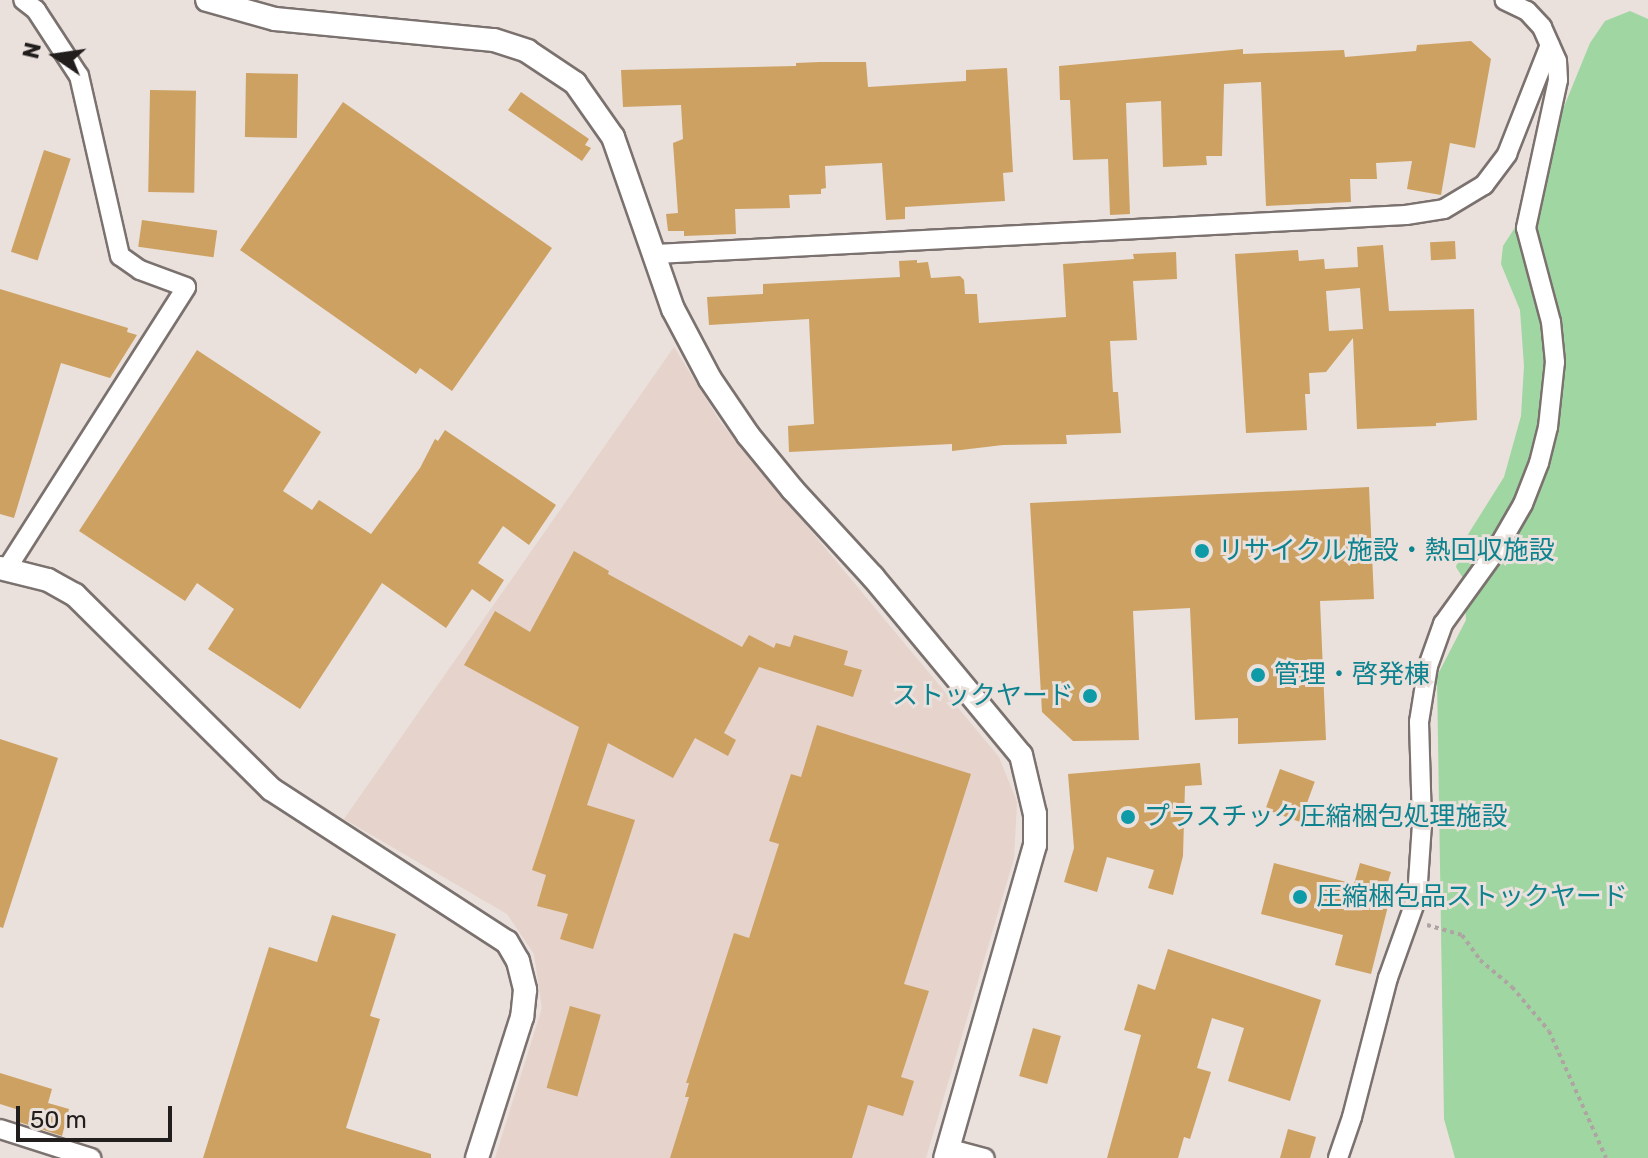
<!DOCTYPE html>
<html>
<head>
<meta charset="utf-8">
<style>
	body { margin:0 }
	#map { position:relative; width:1648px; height:1158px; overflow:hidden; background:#eae0dc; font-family:Rubik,"Noto Sans JP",sans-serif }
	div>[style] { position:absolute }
	.built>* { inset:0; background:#e5d3cc }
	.green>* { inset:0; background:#9fd6a2 }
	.building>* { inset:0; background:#cda162; transform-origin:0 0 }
	.path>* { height:4px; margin-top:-2px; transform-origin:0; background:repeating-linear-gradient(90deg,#aea5a2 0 4px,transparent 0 8px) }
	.roads { filter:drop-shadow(2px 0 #7b726f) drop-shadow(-2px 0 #7b726f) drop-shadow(0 2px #7b726f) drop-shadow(0 -2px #7b726f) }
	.minor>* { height:18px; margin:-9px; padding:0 9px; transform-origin:9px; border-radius:9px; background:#fff }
	.tertiary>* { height:22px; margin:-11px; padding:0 11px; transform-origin:11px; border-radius:11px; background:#fff }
	.dots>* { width:22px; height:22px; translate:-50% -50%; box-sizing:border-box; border:4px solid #eae0dc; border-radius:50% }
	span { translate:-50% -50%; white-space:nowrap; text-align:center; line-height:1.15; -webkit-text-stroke:6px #eae0dc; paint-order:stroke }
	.culture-label { font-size:26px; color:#0d838f }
	.left { translate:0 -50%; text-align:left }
	.right { translate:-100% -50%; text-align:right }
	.north { position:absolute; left:16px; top:16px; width:80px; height:80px; -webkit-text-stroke:6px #eae0dc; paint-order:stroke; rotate:283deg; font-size:22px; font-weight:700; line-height:32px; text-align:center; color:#221e1d }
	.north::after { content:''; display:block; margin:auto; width:28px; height:36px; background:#221e1d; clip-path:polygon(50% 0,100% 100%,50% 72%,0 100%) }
	.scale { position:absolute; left:16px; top:1106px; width:156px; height:36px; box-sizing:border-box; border:4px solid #221e1d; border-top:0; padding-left:10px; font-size:24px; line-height:28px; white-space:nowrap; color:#221e1d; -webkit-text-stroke:6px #eae0dc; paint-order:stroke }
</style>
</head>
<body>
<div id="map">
	<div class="built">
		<div style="clip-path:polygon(674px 347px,721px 423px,999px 757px,1017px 802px,1014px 858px,926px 1158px,495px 1158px,542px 1008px,534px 954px,507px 914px,344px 819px)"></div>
	</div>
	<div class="green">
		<div style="clip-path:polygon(1630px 11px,1648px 19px,1648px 1158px,1455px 1158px,1444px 1119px,1437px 676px,1466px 620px,1463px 578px,1456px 567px,1462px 544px,1504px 477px,1521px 416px,1524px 366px,1520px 310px,1501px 264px,1503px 246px,1514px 229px,1590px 43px,1605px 21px)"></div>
	</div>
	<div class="building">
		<div style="clip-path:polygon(1471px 41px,1491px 59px,1475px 148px,1450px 143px,1441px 195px,1407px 189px,1412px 161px,1376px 163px,1377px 179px,1350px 179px,1351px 202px,1266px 206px,1261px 82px,1224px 84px,1222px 156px,1206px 156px,1207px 165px,1163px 167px,1161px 101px,1126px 103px,1130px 214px,1110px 215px,1108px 159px,1073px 160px,1070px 100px,1060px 100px,1059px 66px,1243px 49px,1243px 54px,1344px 50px,1345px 57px,1416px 51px,1417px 45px)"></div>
		<div style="clip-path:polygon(820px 62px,866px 62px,868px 87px,966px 81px,966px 70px,1007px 68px,1013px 172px,1003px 173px,1005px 201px,905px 207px,905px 219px,886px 220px,882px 163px,825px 166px,826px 188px,821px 189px,821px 194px,789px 195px,790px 208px,735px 209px,736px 234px,684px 236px,684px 231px,668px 231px,666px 214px,678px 213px,673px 143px,683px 139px,681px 105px,623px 107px,621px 70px,796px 66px,796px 63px)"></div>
		<div style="left:246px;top:73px;width:52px;height:64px;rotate:1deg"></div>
		<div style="left:150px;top:90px;width:46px;height:102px;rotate:1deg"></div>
		<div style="clip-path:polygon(521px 92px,589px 139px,585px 145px,591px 148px,582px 161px,508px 110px)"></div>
		<div style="clip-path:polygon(343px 102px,552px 248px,452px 391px,420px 368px,416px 374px,240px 250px)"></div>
		<div style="left:44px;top:150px;width:28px;height:107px;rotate:18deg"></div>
		<div style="left:142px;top:220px;width:76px;height:27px;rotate:8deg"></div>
		<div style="left:1455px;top:241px;width:18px;height:25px;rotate:87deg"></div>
		<div style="clip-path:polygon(evenodd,1383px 245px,1389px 311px,1474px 309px,1477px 420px,1436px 423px,1436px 426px,1357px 429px,1353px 338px,1326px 372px,1309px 373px,1310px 394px,1305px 394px,1307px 430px,1246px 433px,1235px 254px,1298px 250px,1299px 261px,1324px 259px,1325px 269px,1358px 267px,1357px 247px,1383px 245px,1360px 288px,1363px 329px,1329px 331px,1326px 291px,1360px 288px)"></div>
		<div style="clip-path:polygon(1176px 252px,1177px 279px,1133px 281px,1137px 340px,1110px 341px,1113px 392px,1118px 392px,1121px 433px,1066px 435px,1067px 444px,1003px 445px,952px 451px,952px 444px,789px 452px,788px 426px,814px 424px,809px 319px,709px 325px,707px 297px,763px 294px,763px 284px,900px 277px,899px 261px,917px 260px,917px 263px,928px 262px,931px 278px,960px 276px,964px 280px,965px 294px,977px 294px,979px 323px,1066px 317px,1063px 264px,1134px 259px,1133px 254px)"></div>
		<div style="clip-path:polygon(0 289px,128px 328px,127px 332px,137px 335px,110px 378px,61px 363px,14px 518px,0 514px)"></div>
		<div style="clip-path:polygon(197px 350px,321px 432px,283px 491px,312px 510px,319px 500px,371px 534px,420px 468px,435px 439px,438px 441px,445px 430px,556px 505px,529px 545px,503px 526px,478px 563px,504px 580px,490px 602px,472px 589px,446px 628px,382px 583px,300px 709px,208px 649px,234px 609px,197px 583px,185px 601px,79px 531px)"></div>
		<div style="clip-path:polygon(1369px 487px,1374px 599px,1320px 601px,1326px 740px,1238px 744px,1238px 718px,1195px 720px,1190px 608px,1133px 611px,1139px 740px,1073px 741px,1042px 712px,1030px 503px)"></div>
		<div style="clip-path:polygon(574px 551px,609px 571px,608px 574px,742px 647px,749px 635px,774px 648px,776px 643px,790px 647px,794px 635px,848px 651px,844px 665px,862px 670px,853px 697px,759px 667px,724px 733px,736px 740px,728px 756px,695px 738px,673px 778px,608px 743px,587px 805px,635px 820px,593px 949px,560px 939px,568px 914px,537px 906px,546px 875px,532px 870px,579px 727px,464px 665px,495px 611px,530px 632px)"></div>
		<div style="clip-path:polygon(817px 725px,971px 774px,904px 984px,929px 991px,901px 1077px,914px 1081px,903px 1116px,868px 1105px,852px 1158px,670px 1158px,689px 1097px,685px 1097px,689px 1083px,686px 1083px,734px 933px,749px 938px,779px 844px,769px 841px,791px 774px,801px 777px)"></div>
		<div style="clip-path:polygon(0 739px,58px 758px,3px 928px,0 927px)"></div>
		<div style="clip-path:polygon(1200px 763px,1202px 785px,1185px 786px,1183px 856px,1173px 895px,1148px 888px,1154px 870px,1107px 857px,1097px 892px,1064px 882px,1074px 848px,1068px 774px)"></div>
		<div style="left:1280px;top:769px;width:37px;height:43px;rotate:20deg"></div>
		<div style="clip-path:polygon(1274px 863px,1354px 884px,1360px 863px,1391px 872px,1386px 888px,1392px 890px,1371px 974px,1335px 965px,1343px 935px,1261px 914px)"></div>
		<div style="clip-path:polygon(332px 915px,396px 934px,370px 1016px,380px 1019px,346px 1128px,431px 1154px,431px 1158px,203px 1158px,269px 947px,317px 962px)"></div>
		<div style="clip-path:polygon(1168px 949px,1321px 1000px,1290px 1101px,1228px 1081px,1244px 1028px,1212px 1018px,1197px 1068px,1211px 1072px,1190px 1139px,1184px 1137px,1178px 1158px,1107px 1158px,1141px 1035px,1124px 1030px,1138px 984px,1155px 990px)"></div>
		<div style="left:570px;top:1006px;width:32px;height:85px;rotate:16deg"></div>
		<div style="left:1033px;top:1028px;width:29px;height:50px;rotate:16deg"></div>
		<div style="clip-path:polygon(0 1073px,52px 1089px,48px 1103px,69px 1109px,62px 1136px,16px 1121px,19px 1110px,0 1104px)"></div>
		<div style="clip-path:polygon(1288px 1129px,1316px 1137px,1310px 1158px,1280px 1158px)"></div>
	</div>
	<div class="path">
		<div style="left:1427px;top:925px;width:36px;rotate:16deg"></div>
		<div style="left:1462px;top:935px;width:31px;rotate:54deg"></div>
		<div style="left:1480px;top:960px;width:42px;rotate:40.2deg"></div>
		<div style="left:1512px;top:987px;width:57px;rotate:49.9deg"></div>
		<div style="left:1549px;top:1031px;width:139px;rotate:65.8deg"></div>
	</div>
	<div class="roads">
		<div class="minor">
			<div style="left:656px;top:254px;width:751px;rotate:-2.98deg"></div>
			<div style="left:1406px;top:215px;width:38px;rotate:-9deg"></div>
			<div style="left:1444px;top:209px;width:47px;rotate:-31deg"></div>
			<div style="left:1484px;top:185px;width:39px;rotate:-53deg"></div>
			<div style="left:1507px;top:154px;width:117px;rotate:-68.5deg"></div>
			<div style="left:6px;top:570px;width:335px;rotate:-57.5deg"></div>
			<div style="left:186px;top:287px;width:49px;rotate:-159.7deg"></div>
			<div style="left:140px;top:270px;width:24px;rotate:-145deg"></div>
			<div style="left:120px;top:256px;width:185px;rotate:-102.8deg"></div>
			<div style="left:79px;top:76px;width:79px;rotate:-123.1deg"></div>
			<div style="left:36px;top:10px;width:16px;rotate:-142deg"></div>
			<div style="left:0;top:1129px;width:96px;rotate:17.7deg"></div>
			<div style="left:947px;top:1148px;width:39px;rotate:15deg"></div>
			<div style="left:1338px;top:1158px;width:43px;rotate:-71.1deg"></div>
			<div style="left:1352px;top:1117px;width:144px;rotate:-75.5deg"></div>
			<div style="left:1388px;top:978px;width:86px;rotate:-70.3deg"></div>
			<div style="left:1417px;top:897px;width:74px;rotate:-86.1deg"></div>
			<div style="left:1422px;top:823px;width:101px;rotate:-91.7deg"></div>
			<div style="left:1419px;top:722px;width:57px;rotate:-80.9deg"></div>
			<div style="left:1428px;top:666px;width:45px;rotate:-70.3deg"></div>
			<div style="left:1443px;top:624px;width:92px;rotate:-54.2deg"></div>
			<div style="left:1497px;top:549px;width:52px;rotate:-60deg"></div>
			<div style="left:1523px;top:504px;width:44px;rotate:-68.7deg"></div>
			<div style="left:1539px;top:463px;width:37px;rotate:-76deg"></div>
			<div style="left:1548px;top:427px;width:65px;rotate:-83.9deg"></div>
			<div style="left:1555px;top:362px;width:40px;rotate:-95.7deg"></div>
			<div style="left:1551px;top:322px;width:97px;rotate:-104.9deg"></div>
			<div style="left:1526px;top:228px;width:151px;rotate:-77.8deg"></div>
			<div style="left:1558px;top:80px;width:19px;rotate:-93deg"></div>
			<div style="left:1557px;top:61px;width:37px;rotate:-114deg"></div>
			<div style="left:1542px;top:27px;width:22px;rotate:-133deg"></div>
			<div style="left:1527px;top:11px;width:25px;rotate:-154deg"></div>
		</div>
		<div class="tertiary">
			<div style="left:207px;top:0;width:71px;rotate:15.6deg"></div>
			<div style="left:275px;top:19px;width:220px;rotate:5.5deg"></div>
			<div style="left:494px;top:40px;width:35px;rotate:18deg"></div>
			<div style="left:527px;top:51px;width:58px;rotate:33.7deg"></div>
			<div style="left:575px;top:83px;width:66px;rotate:54.9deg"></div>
			<div style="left:613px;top:137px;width:182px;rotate:70.8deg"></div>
			<div style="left:673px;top:309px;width:79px;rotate:62.1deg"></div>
			<div style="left:710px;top:379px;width:68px;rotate:55.8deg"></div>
			<div style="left:748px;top:435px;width:71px;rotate:50.7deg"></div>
			<div style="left:793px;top:490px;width:118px;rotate:47.4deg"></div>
			<div style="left:873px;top:577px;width:231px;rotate:50.3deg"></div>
			<div style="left:1021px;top:755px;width:61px;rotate:76.7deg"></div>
			<div style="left:1035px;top:814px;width:31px;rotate:90deg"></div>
			<div style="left:1035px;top:845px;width:326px;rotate:106deg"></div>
			<div style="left:0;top:568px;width:49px;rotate:14deg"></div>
			<div style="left:48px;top:580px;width:31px;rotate:29deg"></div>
			<div style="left:75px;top:595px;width:276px;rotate:44.7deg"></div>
			<div style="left:271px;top:789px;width:281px;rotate:33deg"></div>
			<div style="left:507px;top:942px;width:22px;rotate:60deg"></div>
			<div style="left:518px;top:961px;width:30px;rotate:76deg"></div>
			<div style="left:525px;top:990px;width:27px;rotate:96deg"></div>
			<div style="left:522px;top:1017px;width:148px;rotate:107.7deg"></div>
		</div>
	</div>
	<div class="dots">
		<div style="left:1202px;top:551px;background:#0f9aa8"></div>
		<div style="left:1258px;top:675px;background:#0f9aa8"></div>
		<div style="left:1090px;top:696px;background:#0f9aa8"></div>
		<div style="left:1128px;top:817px;background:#0f9aa8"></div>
		<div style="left:1300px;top:897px;background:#0f9aa8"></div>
	</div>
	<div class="culture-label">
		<span class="left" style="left:1218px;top:551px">リサイクル施設・熱回収施設</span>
		<span class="left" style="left:1274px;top:675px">管理・啓発棟</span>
		<span class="right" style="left:1074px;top:696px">ストックヤード</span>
		<span class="left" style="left:1144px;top:817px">プラスチック圧縮梱包処理施設</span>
		<span class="left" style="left:1316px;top:897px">圧縮梱包品ストックヤード</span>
	</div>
	<div class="north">N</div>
	<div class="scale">50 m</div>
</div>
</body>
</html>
